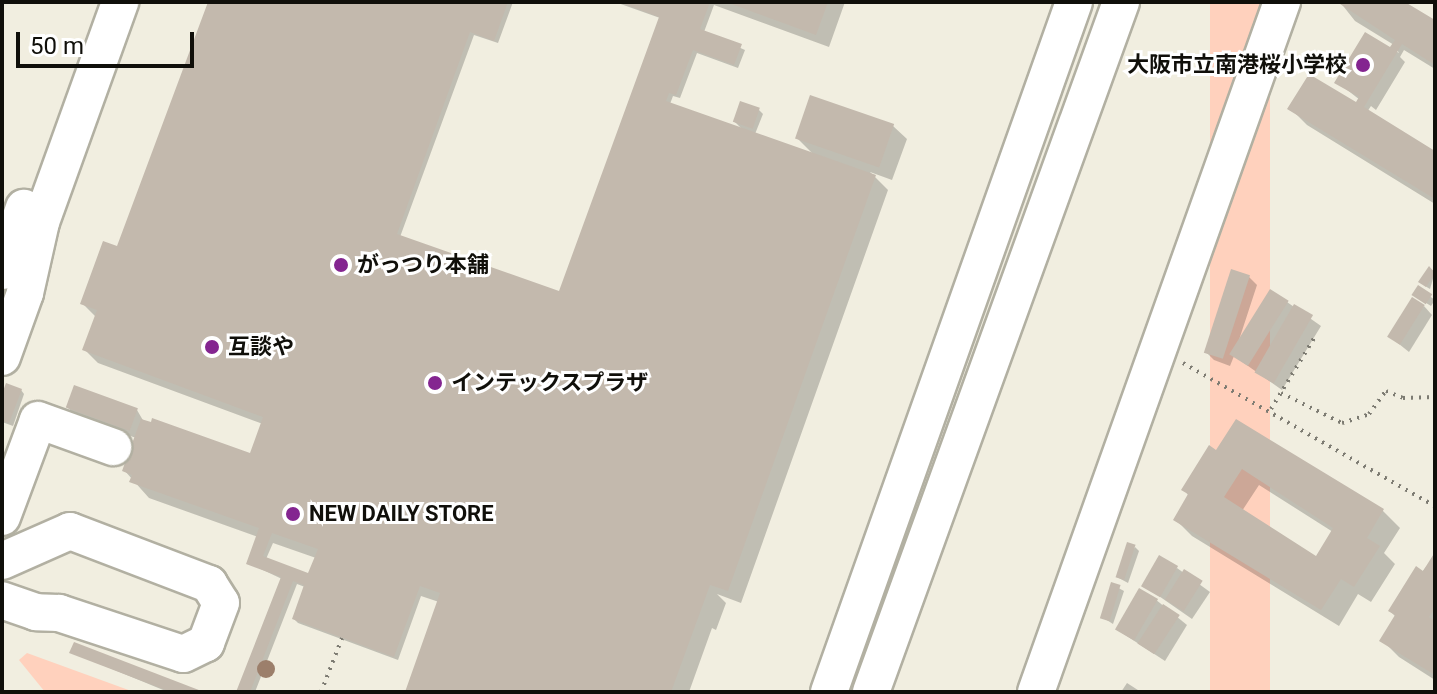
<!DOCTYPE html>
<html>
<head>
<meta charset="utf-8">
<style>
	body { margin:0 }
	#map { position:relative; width:1437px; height:694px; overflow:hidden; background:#f1eee0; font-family:Roboto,"Noto Sans JP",sans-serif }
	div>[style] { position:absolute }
	.green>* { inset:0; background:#ffd1bd; transform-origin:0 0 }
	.shadow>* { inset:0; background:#0003 }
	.building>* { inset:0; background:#c3b9ad; transform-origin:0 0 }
	.path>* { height:4px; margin-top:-2px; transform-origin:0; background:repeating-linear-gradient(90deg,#7d7b72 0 2px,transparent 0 8px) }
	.roads { filter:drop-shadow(2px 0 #b2b0a2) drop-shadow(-2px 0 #b2b0a2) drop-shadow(0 2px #b2b0a2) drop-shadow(0 -2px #b2b0a2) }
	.minor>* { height:36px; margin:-18px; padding:0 18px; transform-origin:18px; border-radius:18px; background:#fff }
	.trees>* { width:18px; height:18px; margin:-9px; border-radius:50%; background:#9c7f6b }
	.dots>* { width:22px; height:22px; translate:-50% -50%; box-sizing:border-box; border:4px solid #fff; border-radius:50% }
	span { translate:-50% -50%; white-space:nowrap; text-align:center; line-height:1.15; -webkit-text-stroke:6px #fff; paint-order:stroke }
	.poi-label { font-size:22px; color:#100f0a; font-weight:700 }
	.right { translate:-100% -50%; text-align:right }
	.left { translate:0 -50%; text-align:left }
	.frame { position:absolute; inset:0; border:4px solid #100f0a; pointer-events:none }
	.scale { position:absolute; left:16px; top:32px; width:178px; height:36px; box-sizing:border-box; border:4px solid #100f0a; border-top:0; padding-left:10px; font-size:24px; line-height:28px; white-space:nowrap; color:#100f0a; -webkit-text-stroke:6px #fff; paint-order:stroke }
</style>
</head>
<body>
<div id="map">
	<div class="green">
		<div style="left:1210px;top:2px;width:60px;height:733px"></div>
		<div style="clip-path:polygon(27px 653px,134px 692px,45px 692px,19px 660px)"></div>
	</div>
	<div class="shadow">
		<div style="clip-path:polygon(evenodd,210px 2px,513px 2px,498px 43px,474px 35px,400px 237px,560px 294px,660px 18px,615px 2px,845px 2px,829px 47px,714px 5px,704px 32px,745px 50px,738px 68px,697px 53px,680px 98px,673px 96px,670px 104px,743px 130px,734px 121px,759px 110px,763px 114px,755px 134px,815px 156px,797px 138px,811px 98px,893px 126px,907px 139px,892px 180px,870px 172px,888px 190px,741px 603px,717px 594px,726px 603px,716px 630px,712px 628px,689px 692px,407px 692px,439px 602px,421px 596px,398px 660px,298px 623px,294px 619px,305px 587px,297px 584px,255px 692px,239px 692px,282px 579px,248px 563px,258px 537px,149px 498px,124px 470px,136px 438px,77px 416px,68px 408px,137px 410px,144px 422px,251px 456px,263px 424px,98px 363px,85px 350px,97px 318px,82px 303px,118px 248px,210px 2px,273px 543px,316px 558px,309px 576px,266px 559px,273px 543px)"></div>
		<div style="clip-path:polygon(1340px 2px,1401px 2px,1435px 22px,1435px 69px,1404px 50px,1400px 57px,1405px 62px,1376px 110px,1371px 106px,1367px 112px,1435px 153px,1435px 204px,1307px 125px,1290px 108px,1356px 105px,1360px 100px,1337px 82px,1366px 35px,1399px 53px,1394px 45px,1355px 21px)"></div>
		<div style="clip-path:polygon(1429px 268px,1435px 272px,1430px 289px,1425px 286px)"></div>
		<div style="clip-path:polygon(1249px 277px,1257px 285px,1239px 340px,1287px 302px,1321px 326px,1282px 390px,1234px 356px,1230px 366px,1214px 360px,1205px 351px)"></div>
		<div style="clip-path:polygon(1418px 288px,1435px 300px,1431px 306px,1418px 298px)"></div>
		<div style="clip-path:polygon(1424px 306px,1432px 315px,1409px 352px,1389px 336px)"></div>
		<div style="clip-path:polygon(21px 390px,24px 394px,13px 426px,2px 422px,2px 400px)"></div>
		<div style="clip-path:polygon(evenodd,1209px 448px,1383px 511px,1400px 528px,1384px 553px,1395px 564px,1371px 602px,1358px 594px,1339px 626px,1192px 536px,1175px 519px,1189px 496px,1184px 490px,1209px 448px,1259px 485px,1333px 532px,1316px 559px,1242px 511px,1259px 485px)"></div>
		<div style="clip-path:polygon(1135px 547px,1139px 551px,1128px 583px,1117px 577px)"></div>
		<div style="clip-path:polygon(1435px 556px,1435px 680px,1399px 657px,1382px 640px,1396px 617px,1390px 611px)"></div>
		<div style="clip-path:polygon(1177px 568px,1210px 592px,1192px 619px,1143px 585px)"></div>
		<div style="clip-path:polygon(1113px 585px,1124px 591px,1113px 624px,1102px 617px)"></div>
		<div style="clip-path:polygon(1155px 599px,1187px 625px,1165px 661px,1116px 629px)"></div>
		<div style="clip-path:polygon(71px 652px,199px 692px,168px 692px)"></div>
		<div style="clip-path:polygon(1127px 683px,1141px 692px,1121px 692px)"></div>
	</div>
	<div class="building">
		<div style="clip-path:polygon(evenodd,208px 2px,508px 2px,494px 41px,470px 32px,397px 234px,559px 291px,659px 17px,619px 2px,710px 2px,700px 29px,742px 44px,734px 65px,693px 50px,676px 95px,669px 93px,666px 101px,876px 175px,728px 591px,710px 585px,671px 692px,405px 692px,440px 593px,420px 586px,394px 657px,292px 619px,304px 585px,293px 581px,250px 692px,236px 692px,281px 577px,246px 564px,259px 528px,129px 482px,132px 475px,122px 471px,141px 419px,151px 422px,152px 418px,250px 453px,263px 417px,82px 350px,97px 310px,80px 304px,103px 241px,117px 246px,208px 2px,272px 533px,318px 549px,308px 573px,263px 556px,272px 533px)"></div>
		<div style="clip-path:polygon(726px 2px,828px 2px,816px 35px)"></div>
		<div style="clip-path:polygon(1337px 2px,1405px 2px,1435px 20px,1435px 65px,1402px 44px,1364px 107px,1435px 151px,1435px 199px,1287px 109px,1309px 74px,1356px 102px,1359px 97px,1334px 83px,1365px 32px,1390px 47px,1395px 40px)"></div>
		<div style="left:810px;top:95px;width:89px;height:46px;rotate:19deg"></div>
		<div style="left:740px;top:101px;width:21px;height:22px;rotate:19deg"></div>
		<div style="clip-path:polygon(1429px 266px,1435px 273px,1426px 287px,1418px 282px)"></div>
		<div style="left:1231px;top:269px;width:20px;height:88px;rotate:18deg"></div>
		<div style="left:1418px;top:285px;width:17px;height:12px;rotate:33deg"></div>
		<div style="left:1270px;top:289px;width:22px;height:77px;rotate:32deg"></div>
		<div style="left:1412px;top:297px;width:15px;height:47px;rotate:32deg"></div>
		<div style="left:1294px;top:304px;width:22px;height:79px;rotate:30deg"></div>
		<div style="clip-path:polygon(6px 383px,22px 389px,9px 423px,2px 421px,2px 394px)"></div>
		<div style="left:74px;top:385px;width:68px;height:24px;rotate:20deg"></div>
		<div style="clip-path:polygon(evenodd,1236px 419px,1384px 509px,1367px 538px,1380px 546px,1354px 587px,1341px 579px,1321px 610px,1173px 520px,1188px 494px,1181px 490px,1209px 445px,1216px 450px,1236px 419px,1242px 469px,1333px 528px,1316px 556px,1224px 497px,1242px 469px)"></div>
		<div style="left:1127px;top:542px;width:9px;height:37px;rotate:18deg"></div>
		<div style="clip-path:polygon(1435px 552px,1435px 608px,1429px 617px,1435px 621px,1435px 675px,1379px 641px,1395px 615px,1388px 611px,1416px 566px,1423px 571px)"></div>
		<div style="left:1159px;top:555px;width:22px;height:36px;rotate:30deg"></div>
		<div style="left:1184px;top:569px;width:22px;height:36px;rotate:32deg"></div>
		<div style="left:1111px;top:582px;width:10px;height:38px;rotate:17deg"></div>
		<div style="left:1139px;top:588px;width:22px;height:48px;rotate:30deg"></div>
		<div style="left:1163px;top:604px;width:20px;height:47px;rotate:33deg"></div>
		<div style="clip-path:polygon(74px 642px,204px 692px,171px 692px,69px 653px)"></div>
	</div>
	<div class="path">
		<div style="left:1183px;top:363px;width:290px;rotate:29.6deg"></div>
		<div style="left:1281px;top:393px;width:68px;rotate:26.2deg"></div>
		<div style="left:1342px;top:423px;width:28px;rotate:-18deg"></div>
		<div style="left:1369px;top:414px;width:29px;rotate:-54deg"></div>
		<div style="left:1386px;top:391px;width:18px;rotate:22deg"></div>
		<div style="left:1403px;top:398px;width:32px;rotate:-2deg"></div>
		<div style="left:1271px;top:409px;width:87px;rotate:-58.7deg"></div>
		<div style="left:321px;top:692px;width:58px;rotate:-68.7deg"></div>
	</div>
	<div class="roads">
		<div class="minor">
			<div style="left:2px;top:271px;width:67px;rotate:-70.8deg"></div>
			<div style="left:2px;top:357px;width:68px;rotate:-70.2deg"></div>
			<div style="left:25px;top:293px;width:73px;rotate:-77.3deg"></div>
			<div style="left:41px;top:222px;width:234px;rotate:-70.2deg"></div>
			<div style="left:2px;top:517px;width:103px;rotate:-69.6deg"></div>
			<div style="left:38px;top:420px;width:80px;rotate:19.8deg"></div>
			<div style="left:2px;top:561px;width:74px;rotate:-23.8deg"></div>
			<div style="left:70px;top:531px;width:149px;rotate:20.9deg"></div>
			<div style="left:209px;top:584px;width:22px;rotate:58deg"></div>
			<div style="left:221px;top:603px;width:43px;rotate:110.6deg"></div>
			<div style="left:206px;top:643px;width:25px;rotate:154deg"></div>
			<div style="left:183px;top:654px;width:131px;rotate:-161.7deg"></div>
			<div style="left:59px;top:613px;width:23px;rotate:-178deg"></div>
			<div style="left:36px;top:612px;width:36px;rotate:-161deg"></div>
			<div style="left:829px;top:692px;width:732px;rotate:-70.45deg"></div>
			<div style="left:871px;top:692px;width:734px;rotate:-70.08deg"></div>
			<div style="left:1036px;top:692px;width:733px;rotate:-70.38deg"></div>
		</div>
	</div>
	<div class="trees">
		<div style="left:266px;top:669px"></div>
	</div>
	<div class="dots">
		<div style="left:1363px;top:65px;background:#842590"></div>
		<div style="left:341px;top:265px;background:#842590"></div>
		<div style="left:212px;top:347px;background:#842590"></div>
		<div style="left:435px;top:383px;background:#842590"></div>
		<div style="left:293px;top:514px;background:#842590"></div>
	</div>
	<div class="poi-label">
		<span class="right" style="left:1347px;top:65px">大阪市立南港桜小学校</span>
		<span class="left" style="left:357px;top:265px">がっつり本舗</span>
		<span class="left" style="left:228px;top:347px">互談や</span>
		<span class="left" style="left:451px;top:383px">インテックスプラザ</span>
		<span class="left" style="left:309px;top:514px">NEW DAILY STORE</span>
	</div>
	<div class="frame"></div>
	<div class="scale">50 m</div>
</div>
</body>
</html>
